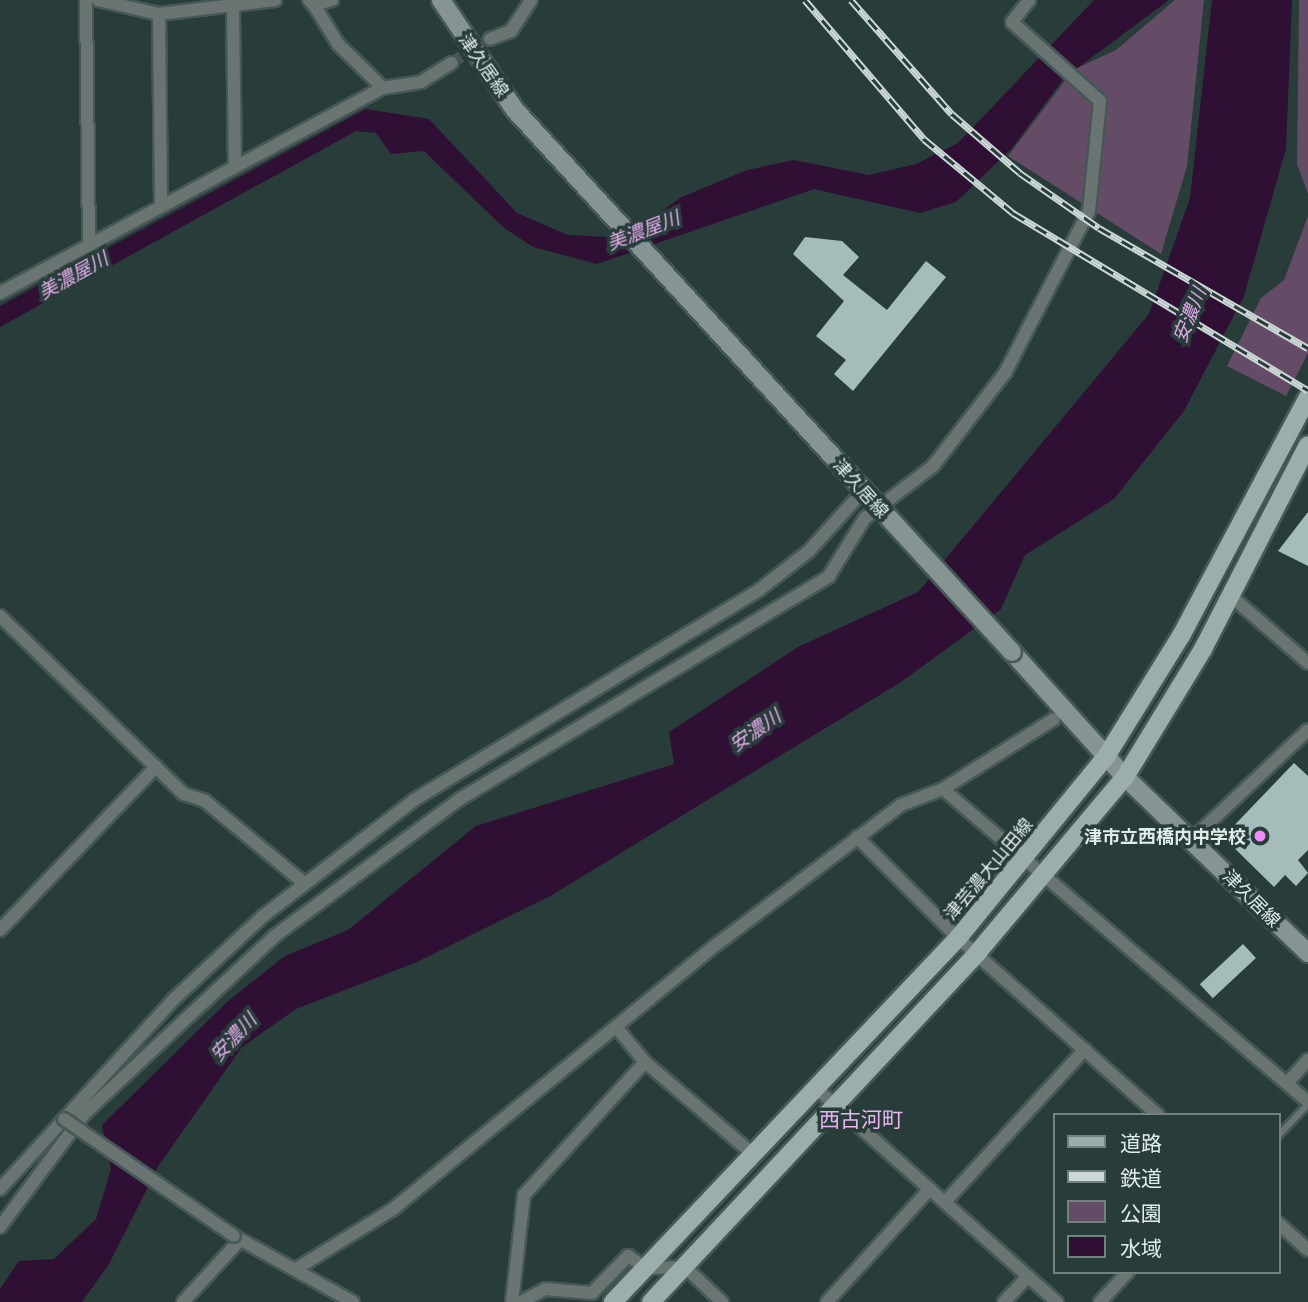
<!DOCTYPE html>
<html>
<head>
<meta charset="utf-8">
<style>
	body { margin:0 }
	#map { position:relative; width:1308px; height:1302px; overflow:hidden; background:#283c3a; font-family:Barlow,"Noto Sans JP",sans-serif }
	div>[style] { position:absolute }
	.green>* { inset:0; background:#644c67 }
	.water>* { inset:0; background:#300f34 }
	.building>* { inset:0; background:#a5bdba; transform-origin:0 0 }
	.street-tunnel>* { height:12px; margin-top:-6px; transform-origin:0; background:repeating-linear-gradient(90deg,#445654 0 12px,transparent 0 18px) }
	.roads { filter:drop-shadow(2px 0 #455856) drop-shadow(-2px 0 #455856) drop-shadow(0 2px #455856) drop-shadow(0 -2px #455856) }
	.lane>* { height:6px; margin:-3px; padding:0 3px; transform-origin:3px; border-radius:3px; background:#6a7472 }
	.street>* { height:12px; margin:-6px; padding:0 6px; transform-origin:6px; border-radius:6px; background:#6a7472 }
	.secondary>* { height:18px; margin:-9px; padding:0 9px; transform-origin:9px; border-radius:9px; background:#869593 }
	.primary>* { height:18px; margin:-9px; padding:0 9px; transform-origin:9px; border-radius:9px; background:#9baeac }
	.rail>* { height:7px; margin-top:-3.5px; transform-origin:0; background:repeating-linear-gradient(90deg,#283c3a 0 13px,#cbd8d6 0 26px); box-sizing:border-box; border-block:2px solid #cbd8d6 }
	.bridges { filter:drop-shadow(2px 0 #455856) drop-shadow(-2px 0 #455856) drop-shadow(0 2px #455856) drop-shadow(0 -2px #455856) }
	.street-bridge>* { height:12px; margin:-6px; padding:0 6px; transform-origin:6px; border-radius:6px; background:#6a7472 }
	.secondary-bridge>* { height:18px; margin:-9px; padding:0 9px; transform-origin:9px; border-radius:9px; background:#869593 }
	.dots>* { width:19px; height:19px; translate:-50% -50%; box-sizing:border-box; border:4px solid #283c3a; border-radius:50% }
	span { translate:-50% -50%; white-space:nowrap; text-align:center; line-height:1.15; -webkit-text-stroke:7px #283c3a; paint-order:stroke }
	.street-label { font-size:18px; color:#e0ecea }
	.poi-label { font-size:18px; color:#e0ecea; font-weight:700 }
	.right { translate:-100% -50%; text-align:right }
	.water-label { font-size:19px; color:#e4abeb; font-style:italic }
	.quarter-label { font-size:21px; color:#e9b4f0 }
	.legend { position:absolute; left:1053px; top:1113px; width:228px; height:161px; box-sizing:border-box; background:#283c3a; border:2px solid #728280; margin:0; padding:9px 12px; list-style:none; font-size:21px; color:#e0ecea }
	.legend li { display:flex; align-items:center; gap:14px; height:35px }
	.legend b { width:35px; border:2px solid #728280 }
</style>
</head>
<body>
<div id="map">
	<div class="green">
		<div style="clip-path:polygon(1175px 0,1204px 0,1187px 166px,1161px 254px,1008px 156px,1073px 70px,1116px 50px)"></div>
		<div style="clip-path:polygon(1299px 0,1308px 0,1308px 194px,1297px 164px)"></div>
		<div style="clip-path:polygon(1308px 216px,1308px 353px,1286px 396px,1227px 366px,1261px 298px,1284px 280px)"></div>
	</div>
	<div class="water">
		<div style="clip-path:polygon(1094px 0,1169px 0,1064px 78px,1012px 148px,956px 202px,920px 213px,814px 189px,597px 264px,533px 247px,504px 228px,424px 151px,391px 154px,376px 133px,356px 131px,0 327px,0 306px,366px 109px,429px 119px,517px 213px,568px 235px,606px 237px,645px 222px,682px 197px,747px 170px,794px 160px,869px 175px,916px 164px,958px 143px)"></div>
		<div style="clip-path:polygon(1212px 0,1292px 0,1286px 149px,1244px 296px,1184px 411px,1114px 499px,1025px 555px,1001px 609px,901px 682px,552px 895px,417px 962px,296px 1009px,242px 1047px,159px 1165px,109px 1264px,82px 1302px,0 1302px,0 1289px,19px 1261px,54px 1259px,96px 1219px,111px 1169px,102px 1125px,227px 1002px,285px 956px,348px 930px,476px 826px,674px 764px,669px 732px,798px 647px,918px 592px,1149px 314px,1190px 198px)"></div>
	</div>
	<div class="building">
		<div style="clip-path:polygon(805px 237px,842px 241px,859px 257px,843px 275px,887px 310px,926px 261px,946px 277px,853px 391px,834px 374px,846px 360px,816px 336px,844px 301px,793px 254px)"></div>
		<div style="clip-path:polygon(1308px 512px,1308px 566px,1278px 551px)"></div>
		<div style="clip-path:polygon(1294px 763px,1308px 776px,1308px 850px,1298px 860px,1308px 873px,1296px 886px,1285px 875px,1274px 887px,1223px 837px)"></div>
		<div style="left:1243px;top:944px;width:19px;height:59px;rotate:47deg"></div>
	</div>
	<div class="street-tunnel">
		<div style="left:451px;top:63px;width:46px;rotate:-31.6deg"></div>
	</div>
	<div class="roads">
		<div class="lane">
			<div style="left:1278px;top:1136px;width:44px;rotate:-46.8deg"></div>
		</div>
		<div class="street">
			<div style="left:86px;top:0;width:243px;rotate:89.3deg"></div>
			<div style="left:98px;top:0;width:63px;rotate:12.9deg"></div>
			<div style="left:159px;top:14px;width:117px;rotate:-6.9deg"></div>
			<div style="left:309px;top:0;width:7px;rotate:45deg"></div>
			<div style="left:314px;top:5px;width:19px;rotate:-16deg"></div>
			<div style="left:314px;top:5px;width:46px;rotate:58.4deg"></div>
			<div style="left:338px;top:44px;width:63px;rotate:44.4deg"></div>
			<div style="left:233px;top:8px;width:155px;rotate:89.3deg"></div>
			<div style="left:159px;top:14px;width:190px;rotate:89.4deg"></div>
			<div style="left:490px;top:39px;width:22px;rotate:-21deg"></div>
			<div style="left:511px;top:31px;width:37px;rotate:-57deg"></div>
			<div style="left:0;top:293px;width:434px;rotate:-28.2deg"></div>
			<div style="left:383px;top:88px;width:38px;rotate:-9deg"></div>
			<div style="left:421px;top:82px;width:36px;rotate:-32deg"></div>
			<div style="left:1231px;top:596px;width:102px;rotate:41deg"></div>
			<div style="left:0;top:616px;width:256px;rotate:44.1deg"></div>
			<div style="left:184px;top:794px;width:22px;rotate:18deg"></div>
			<div style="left:205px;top:801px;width:129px;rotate:39.6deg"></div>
			<div style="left:943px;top:789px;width:481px;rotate:40.6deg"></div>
			<div style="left:857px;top:837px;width:143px;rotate:45deg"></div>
			<div style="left:958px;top:938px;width:267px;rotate:41.5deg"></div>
			<div style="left:1192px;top:839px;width:159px;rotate:-43.2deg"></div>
			<div style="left:0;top:930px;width:226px;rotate:-46.3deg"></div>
			<div style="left:617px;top:1028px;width:44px;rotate:50.5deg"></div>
			<div style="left:645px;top:1062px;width:143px;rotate:40.5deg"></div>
			<div style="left:1288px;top:1082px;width:30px;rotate:-48deg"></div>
			<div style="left:817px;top:1089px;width:321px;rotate:41.6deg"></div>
			<div style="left:0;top:1189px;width:258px;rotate:-47.5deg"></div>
			<div style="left:174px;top:999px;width:122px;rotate:-43deg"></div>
			<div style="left:263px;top:916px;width:190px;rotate:-37.5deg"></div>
			<div style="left:414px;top:800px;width:404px;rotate:-31.3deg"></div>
			<div style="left:759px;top:590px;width:63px;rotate:-38deg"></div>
			<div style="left:809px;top:551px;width:82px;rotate:-48deg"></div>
			<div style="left:945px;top:1202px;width:207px;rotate:-47.5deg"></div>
			<div style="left:1278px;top:1223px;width:40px;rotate:42deg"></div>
			<div style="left:0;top:1227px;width:142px;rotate:-53.3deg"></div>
			<div style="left:85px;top:1113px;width:261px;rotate:-43deg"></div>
			<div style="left:276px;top:935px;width:229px;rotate:-36.5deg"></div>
			<div style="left:460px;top:799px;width:431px;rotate:-31.1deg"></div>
			<div style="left:829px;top:576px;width:68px;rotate:-58.2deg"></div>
			<div style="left:865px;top:518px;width:86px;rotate:-37.4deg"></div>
			<div style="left:933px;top:466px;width:118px;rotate:-52.3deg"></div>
			<div style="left:1005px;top:373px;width:182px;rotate:-62.6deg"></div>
			<div style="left:1089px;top:211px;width:111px;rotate:-84.3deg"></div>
			<div style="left:1100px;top:101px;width:118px;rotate:-138.1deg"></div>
			<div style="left:1012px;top:22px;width:28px;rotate:-52deg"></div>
			<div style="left:234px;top:1236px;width:136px;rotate:29deg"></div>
			<div style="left:296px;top:1269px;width:114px;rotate:-31.7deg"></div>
			<div style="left:393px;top:1209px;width:417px;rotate:-39.3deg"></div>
			<div style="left:716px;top:945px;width:232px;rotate:-37.1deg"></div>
			<div style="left:901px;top:805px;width:45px;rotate:-20.9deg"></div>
			<div style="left:943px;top:789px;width:131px;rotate:-32.2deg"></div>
			<div style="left:183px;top:1302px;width:84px;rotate:-47.4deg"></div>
			<div style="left:512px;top:1302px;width:108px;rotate:-83.6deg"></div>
			<div style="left:524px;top:1195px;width:180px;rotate:-47.7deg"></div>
			<div style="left:521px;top:1302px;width:27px;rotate:-28deg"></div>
			<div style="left:545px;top:1289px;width:47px;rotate:4.9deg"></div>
			<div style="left:592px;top:1293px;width:52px;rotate:-45.8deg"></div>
			<div style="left:628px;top:1256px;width:22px;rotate:34deg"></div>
			<div style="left:646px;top:1268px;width:39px;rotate:-1deg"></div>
			<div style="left:685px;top:1267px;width:51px;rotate:43.4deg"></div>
			<div style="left:827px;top:1302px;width:153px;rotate:-47.7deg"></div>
			<div style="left:1004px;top:1302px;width:35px;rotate:-47deg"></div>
			<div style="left:1100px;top:1302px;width:41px;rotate:-47deg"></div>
		</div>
		<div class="secondary">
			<div style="left:441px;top:0;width:133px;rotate:56.1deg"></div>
			<div style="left:515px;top:110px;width:522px;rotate:47.48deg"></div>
			<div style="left:1012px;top:652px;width:169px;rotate:47.9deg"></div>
			<div style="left:1125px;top:777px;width:254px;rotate:43.9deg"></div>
		</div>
		<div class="primary">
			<div style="left:613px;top:1302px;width:502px;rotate:-46.54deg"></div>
			<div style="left:958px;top:938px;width:236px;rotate:-50.8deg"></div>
			<div style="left:1107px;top:755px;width:142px;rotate:-58.2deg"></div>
			<div style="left:1182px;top:634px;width:268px;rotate:-62deg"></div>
			<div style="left:651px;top:1302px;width:479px;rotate:-46.9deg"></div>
			<div style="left:978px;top:952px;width:229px;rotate:-50deg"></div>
			<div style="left:1125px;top:777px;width:150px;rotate:-58.6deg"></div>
			<div style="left:1203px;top:649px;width:229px;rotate:-62.8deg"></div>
		</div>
	</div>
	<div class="rail">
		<div style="left:805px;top:0;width:183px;rotate:49.4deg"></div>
		<div style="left:924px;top:139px;width:116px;rotate:39.7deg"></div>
		<div style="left:1013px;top:213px;width:344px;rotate:31deg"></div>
		<div style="left:851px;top:0;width:152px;rotate:48.5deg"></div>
		<div style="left:952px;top:114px;width:90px;rotate:40.9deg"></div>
		<div style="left:1020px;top:173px;width:96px;rotate:34.8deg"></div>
		<div style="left:1099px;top:228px;width:241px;rotate:29.9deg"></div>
	</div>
	<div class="bridges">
		<div class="street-bridge">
			<div style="left:64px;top:1119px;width:206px;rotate:34.5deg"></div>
		</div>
		<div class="secondary-bridge">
			<div style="left:868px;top:495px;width:213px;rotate:47.5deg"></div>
		</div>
	</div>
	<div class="dots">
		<div style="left:1260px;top:836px;background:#ec8cfa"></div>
	</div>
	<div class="street-label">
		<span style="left:484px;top:65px;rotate:55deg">津久居線</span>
		<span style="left:861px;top:488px;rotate:48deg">津久居線</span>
		<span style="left:988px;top:869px;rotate:-50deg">津芸濃大山田線</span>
		<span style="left:1252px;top:898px;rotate:45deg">津久居線</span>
	</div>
	<div class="poi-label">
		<span class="right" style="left:1246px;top:836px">津市立西橋内中学校</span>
	</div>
	<div class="water-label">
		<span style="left:643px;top:230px;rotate:-21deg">美濃屋川</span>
		<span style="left:73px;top:275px;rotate:-29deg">美濃屋川</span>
		<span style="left:1189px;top:315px;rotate:-68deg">安濃川</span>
		<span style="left:755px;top:730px;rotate:-35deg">安濃川</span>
		<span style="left:233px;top:1037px;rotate:-47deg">安濃川</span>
	</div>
	<div class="quarter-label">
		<span style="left:861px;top:1119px">西古河町</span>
	</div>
	<ul class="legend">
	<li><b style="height:9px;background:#9baeac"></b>道路</li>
	<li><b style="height:9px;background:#cbd8d6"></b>鉄道</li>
	<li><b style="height:19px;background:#644c67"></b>公園</li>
	<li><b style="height:19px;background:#300f34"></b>水域</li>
	</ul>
</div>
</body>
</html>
